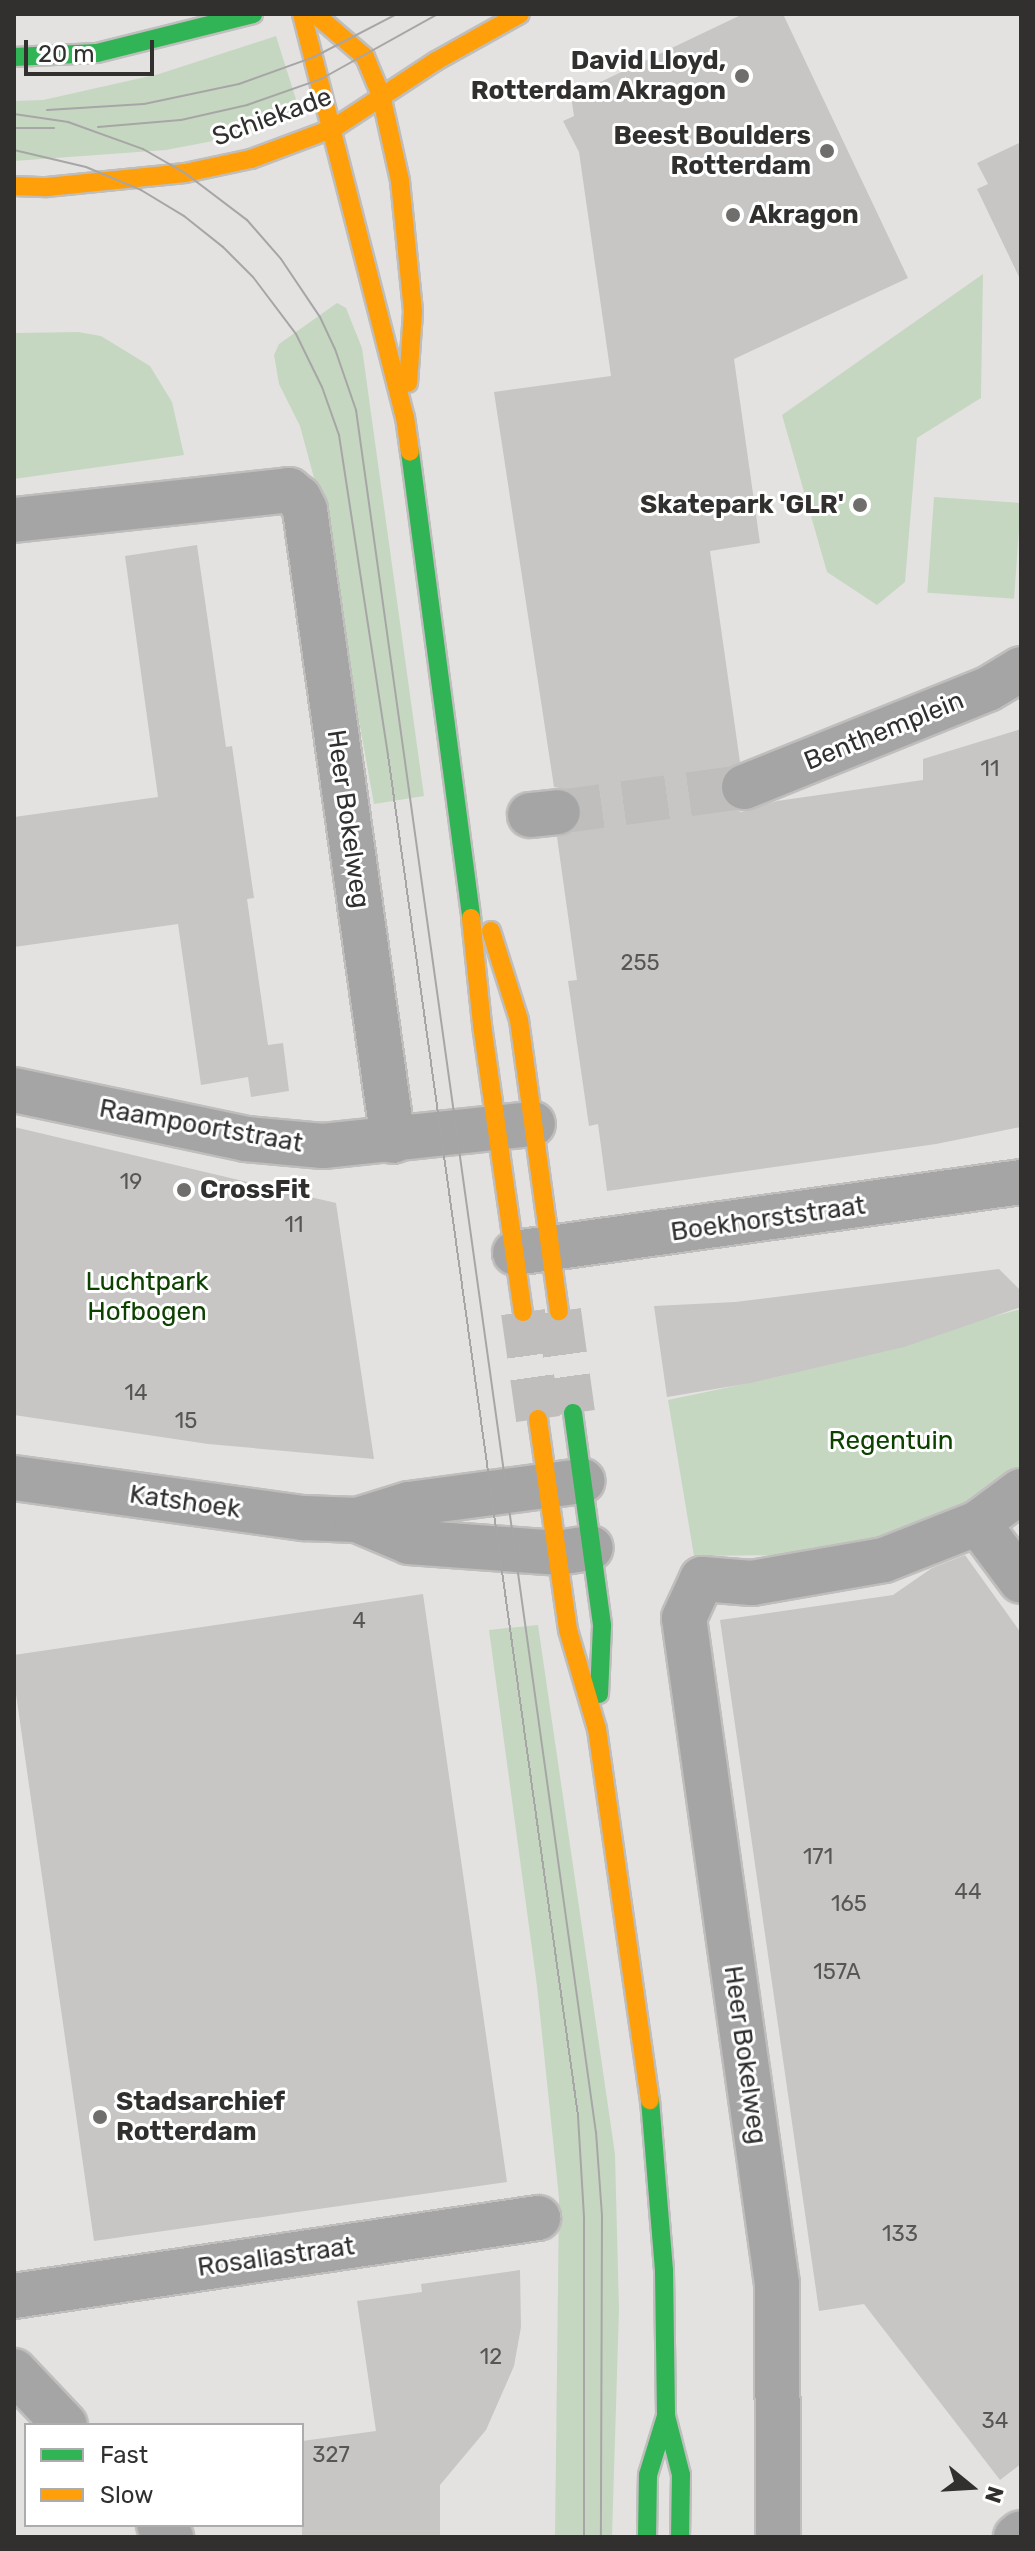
<!DOCTYPE html>
<html>
<head>
<meta charset="utf-8">
<style>
	body { margin:0 }
	#map { position:relative; width:1035px; height:2551px; overflow:hidden; background:#e3e2e1; font-family:Rubik,sans-serif }
	div>[style] { position:absolute }
	.green>* { inset:0; background:#c6d7c1; transform-origin:0 0 }
	.building>* { inset:0; background:#c7c6c5 }
	.street-tunnel>* { height:44px; margin-top:-22px; transform-origin:0; background:repeating-linear-gradient(90deg,#bfbebd 0 44px,transparent 0 66px) }
	.secondary-tunnel>* { height:44px; margin-top:-22px; transform-origin:0; background:repeating-linear-gradient(90deg,#bfbebd 0 44px,transparent 0 66px) }
	.roads { filter:drop-shadow(2px 0 #bfbebd) drop-shadow(-2px 0 #bfbebd) drop-shadow(0 2px #bfbebd) drop-shadow(0 -2px #bfbebd) }
	.street>* { height:44px; margin:-22px; padding:0 22px; transform-origin:22px; border-radius:22px; background:#a5a5a5 }
	.fast>* { height:18px; margin:-9px; padding:0 9px; transform-origin:9px; border-radius:9px; background:#30b455 }
	.slow>* { height:18px; margin:-9px; padding:0 9px; transform-origin:9px; border-radius:9px; background:#ff9f0a }
	.tram>* { height:2px; margin:-1px; padding:0 1px; transform-origin:1px; border-radius:1px; background:#a7a6a6 }
	.dots>* { width:22px; height:22px; translate:-50% -50%; box-sizing:border-box; border:4px solid #fff; border-radius:50% }
	span { translate:-50% -50%; white-space:nowrap; text-align:center; line-height:1.15; -webkit-text-stroke:6px #fff; paint-order:stroke }
	.number-label { font-size:22px; color:#565654 }
	.number-label span { -webkit-text-stroke-width:0 }
	.poi-label { font-size:26px; color:#31302f; font-weight:700 }
	.right { translate:-100% -50%; text-align:right }
	.left { translate:0 -50%; text-align:left }
	.street-label { font-size:26px; color:#31302f }
	.park-label { font-size:26px; color:#0d4100 }
	.frame { position:absolute; inset:0; border:16px solid #31302f; pointer-events:none }
	.legend { position:absolute; left:24px; top:2423px; width:280px; height:104px; box-sizing:border-box; background:#fff; border:2px solid #adacac; margin:0; padding:10px 14px; list-style:none; font-size:24px; color:#31302f }
	.legend li { display:flex; align-items:center; gap:16px; height:40px }
	.legend b { width:40px; border:2px solid #adacac }
	.north { position:absolute; left:931px; top:2447px; width:80px; height:80px; -webkit-text-stroke:6px #fff; paint-order:stroke; rotate:108deg; font-size:22px; font-weight:700; line-height:32px; text-align:center; color:#31302f }
	.north::after { content:''; display:block; margin:auto; width:28px; height:36px; background:#31302f; clip-path:polygon(50% 0,100% 100%,50% 72%,0 100%) }
	.scale { position:absolute; left:24px; top:40px; width:130px; height:36px; box-sizing:border-box; border:4px solid #31302f; border-top:0; padding-left:10px; font-size:24px; line-height:28px; white-space:nowrap; color:#31302f; -webkit-text-stroke:6px #fff; paint-order:stroke }
</style>
</head>
<body>
<div id="map">
	<div class="green">
		<div style="clip-path:polygon(276px 36px,300px 112px,234px 137px,166px 150px,14px 161px,14px 101px,43px 100px,159px 74px)"></div>
		<div style="clip-path:polygon(983px 274px,981px 398px,917px 438px,905px 582px,877px 605px,827px 572px,782px 415px)"></div>
		<div style="clip-path:polygon(337px 303px,346px 308px,362px 348px,424px 796px,374px 804px,317px 489px,300px 426px,279px 384px,274px 355px,279px 344px)"></div>
		<div style="clip-path:polygon(78px 332px,101px 336px,150px 366px,172px 402px,184px 455px,14px 479px,14px 333px)"></div>
		<div style="left:934px;top:497px;width:87px;height:96px;rotate:4deg"></div>
		<div style="clip-path:polygon(1021px 1309px,1021px 1477px,924px 1527px,804px 1555px,694px 1556px,668px 1400px,777px 1377px)"></div>
		<div style="clip-path:polygon(538px 1625px,615px 2154px,619px 2309px,612px 2537px,555px 2537px,559px 2198px,537px 1986px,489px 1630px)"></div>
	</div>
	<div class="building">
		<div style="clip-path:polygon(743px 14px,783px 14px,908px 278px,734px 359px,760px 543px,710px 551px,740px 762px,724px 772px,719px 783px,721px 796px,729px 807px,741px 812px,777px 801px,923px 780px,923px 759px,1021px 729px,1021px 1127px,936px 1144px,607px 1191px,598px 1124px,589px 1126px,568px 981px,577px 980px,557px 837px,573px 832px,581px 821px,583px 809px,579px 798px,569px 790px,554px 787px,494px 392px,611px 376px,579px 152px,563px 121px,574px 116px,571px 96px)"></div>
		<div style="clip-path:polygon(1021px 142px,1021px 281px,977px 189px,988px 184px,977px 163px)"></div>
		<div style="clip-path:polygon(197px 545px,226px 747px,232px 746px,254px 898px,247px 899px,268px 1045px,283px 1043px,289px 1091px,251px 1097px,248px 1077px,201px 1085px,178px 924px,14px 947px,14px 817px,158px 797px,125px 556px)"></div>
		<div style="clip-path:polygon(14px 1127px,336px 1203px,374px 1459px,208px 1444px,14px 1415px)"></div>
		<div style="clip-path:polygon(999px 1269px,1021px 1291px,1021px 1307px,904px 1347px,751px 1383px,667px 1397px,654px 1306px,735px 1302px)"></div>
		<div style="clip-path:polygon(965px 1555px,1021px 1633px,1021px 2464px,1000px 2480px,864px 2304px,819px 2311px,720px 1620px,893px 1595px,932px 1568px)"></div>
		<div style="clip-path:polygon(423px 1594px,507px 2182px,94px 2241px,14px 1680px,14px 1655px)"></div>
		<div style="clip-path:polygon(520px 2270px,521px 2327px,514px 2366px,486px 2430px,440px 2485px,440px 2537px,302px 2537px,302px 2441px,376px 2431px,357px 2301px,422px 2292px,421px 2284px)"></div>
	</div>
	<div class="street-tunnel">
		<div style="left:558px;top:812px;width:188px;rotate:-7.7deg"></div>
	</div>
	<div class="secondary-tunnel">
		<div style="left:559px;top:1311px;width:103px;rotate:82.2deg"></div>
		<div style="left:523px;top:1312px;width:108px;rotate:82deg"></div>
	</div>
	<div class="roads">
		<div class="street">
			<div style="left:14px;top:520px;width:277px;rotate:-6.2deg"></div>
			<div style="left:289px;top:490px;width:13px;rotate:39deg"></div>
			<div style="left:299px;top:498px;width:13px;rotate:63deg"></div>
			<div style="left:305px;top:510px;width:637px;rotate:82.06deg"></div>
			<div style="left:744px;top:787px;width:263px;rotate:-21.9deg"></div>
			<div style="left:988px;top:689px;width:39px;rotate:-31deg"></div>
			<div style="left:530px;top:815px;width:28px;rotate:-6deg"></div>
			<div style="left:14px;top:1090px;width:237px;rotate:11.9deg"></div>
			<div style="left:246px;top:1139px;width:77px;rotate:5.2deg"></div>
			<div style="left:323px;top:1146px;width:211px;rotate:-6deg"></div>
			<div style="left:515px;top:1253px;width:511px;rotate:-7.99deg"></div>
			<div style="left:14px;top:1478px;width:293px;rotate:7.9deg"></div>
			<div style="left:304px;top:1518px;width:53px;rotate:2.2deg"></div>
			<div style="left:357px;top:1520px;width:54px;rotate:-17.1deg"></div>
			<div style="left:409px;top:1504px;width:175px;rotate:-7.6deg"></div>
			<div style="left:357px;top:1520px;width:56px;rotate:22.9deg"></div>
			<div style="left:409px;top:1542px;width:149px;rotate:4.2deg"></div>
			<div style="left:558px;top:1553px;width:33px;rotate:-9deg"></div>
			<div style="left:978px;top:1523px;width:72px;rotate:53.4deg"></div>
			<div style="left:14px;top:2296px;width:530px;rotate:-8.47deg"></div>
			<div style="left:14px;top:2371px;width:74px;rotate:46.6deg"></div>
			<div style="left:159px;top:2525px;width:17px;rotate:45deg"></div>
			<div style="left:778px;top:2537px;width:253px;rotate:-90.2deg"></div>
			<div style="left:777px;top:2284px;width:672px;rotate:-97.95deg"></div>
			<div style="left:684px;top:1618px;width:43px;rotate:-65.2deg"></div>
			<div style="left:702px;top:1579px;width:50px;rotate:4.6deg"></div>
			<div style="left:752px;top:1583px;width:134px;rotate:-9.9deg"></div>
			<div style="left:884px;top:1560px;width:101px;rotate:-21.5deg"></div>
			<div style="left:978px;top:1523px;width:54px;rotate:-36.7deg"></div>
			<div style="left:1016px;top:2537px;width:6px;rotate:-39deg"></div>
		</div>
		<div class="fast">
			<div style="left:14px;top:57px;width:83px;rotate:-2.8deg"></div>
			<div style="left:97px;top:53px;width:161px;rotate:-14deg"></div>
			<div style="left:410px;top:452px;width:470px;rotate:82.5deg"></div>
			<div style="left:573px;top:1413px;width:215px;rotate:82.2deg"></div>
			<div style="left:602px;top:1626px;width:68px;rotate:92.5deg"></div>
			<div style="left:650px;top:2100px;width:172px;rotate:85.3deg"></div>
			<div style="left:664px;top:2271px;width:145px;rotate:89.2deg"></div>
			<div style="left:666px;top:2416px;width:61px;rotate:75.7deg"></div>
			<div style="left:681px;top:2475px;width:62px;rotate:90.9deg"></div>
			<div style="left:647px;top:2537px;width:62px;rotate:-89.1deg"></div>
			<div style="left:648px;top:2475px;width:62px;rotate:-73deg"></div>
		</div>
		<div class="slow">
			<div style="left:302px;top:14px;width:416px;rotate:75.7deg"></div>
			<div style="left:405px;top:417px;width:35px;rotate:82deg"></div>
			<div style="left:315px;top:14px;width:66px;rotate:40.7deg"></div>
			<div style="left:365px;top:57px;width:41px;rotate:67.2deg"></div>
			<div style="left:381px;top:95px;width:88px;rotate:77.5deg"></div>
			<div style="left:400px;top:181px;width:132px;rotate:84.3deg"></div>
			<div style="left:413px;top:312px;width:71px;rotate:94deg"></div>
			<div style="left:14px;top:186px;width:33px;rotate:2deg"></div>
			<div style="left:47px;top:187px;width:139px;rotate:-5.8deg"></div>
			<div style="left:185px;top:173px;width:67px;rotate:-12deg"></div>
			<div style="left:251px;top:159px;width:89px;rotate:-20.5deg"></div>
			<div style="left:334px;top:128px;width:122px;rotate:-33.3deg"></div>
			<div style="left:436px;top:61px;width:96px;rotate:-29.2deg"></div>
			<div style="left:471px;top:918px;width:108px;rotate:84.1deg"></div>
			<div style="left:482px;top:1025px;width:290px;rotate:81.9deg"></div>
			<div style="left:491px;top:931px;width:93px;rotate:72.5deg"></div>
			<div style="left:519px;top:1020px;width:294px;rotate:82.2deg"></div>
			<div style="left:538px;top:1419px;width:213px;rotate:81.9deg"></div>
			<div style="left:568px;top:1630px;width:103px;rotate:73.7deg"></div>
			<div style="left:597px;top:1729px;width:375px;rotate:81.9deg"></div>
		</div>
	</div>
	<div class="tram">
		<div style="left:47px;top:110px;width:97px;rotate:-3.5deg"></div>
		<div style="left:144px;top:104px;width:97px;rotate:-11.9deg"></div>
		<div style="left:239px;top:84px;width:80px;rotate:-19.8deg"></div>
		<div style="left:314px;top:57px;width:93px;rotate:-27.4deg"></div>
		<div style="left:14px;top:114px;width:55px;rotate:8.4deg"></div>
		<div style="left:68px;top:122px;width:80px;rotate:19.8deg"></div>
		<div style="left:143px;top:149px;width:48px;rotate:29.7deg"></div>
		<div style="left:185px;top:173px;width:78px;rotate:37.2deg"></div>
		<div style="left:247px;top:220px;width:52px;rotate:48.9deg"></div>
		<div style="left:281px;top:259px;width:70px;rotate:56.1deg"></div>
		<div style="left:320px;top:317px;width:35px;rotate:65deg"></div>
		<div style="left:335px;top:349px;width:65px;rotate:71deg"></div>
		<div style="left:356px;top:410px;width:1739px;rotate:82.07deg"></div>
		<div style="left:596px;top:2132px;width:84px;rotate:85.9deg"></div>
		<div style="left:602px;top:2216px;width:321px;rotate:90.2deg"></div>
		<div style="left:98px;top:127px;width:83px;rotate:-4.8deg"></div>
		<div style="left:181px;top:120px;width:68px;rotate:-12.8deg"></div>
		<div style="left:247px;top:105px;width:78px;rotate:-19.4deg"></div>
		<div style="left:321px;top:79px;width:134px;rotate:-29.1deg"></div>
		<div style="left:14px;top:128px;width:40px"></div>
		<div style="left:14px;top:150px;width:74px;rotate:13.3deg"></div>
		<div style="left:86px;top:167px;width:60px;rotate:22.7deg"></div>
		<div style="left:141px;top:190px;width:50px;rotate:31.2deg"></div>
		<div style="left:184px;top:216px;width:50px;rotate:38.5deg"></div>
		<div style="left:223px;top:247px;width:42px;rotate:45deg"></div>
		<div style="left:253px;top:277px;width:71px;rotate:53deg"></div>
		<div style="left:296px;top:334px;width:59px;rotate:63.9deg"></div>
		<div style="left:322px;top:387px;width:51px;rotate:70.5deg"></div>
		<div style="left:339px;top:435px;width:324px;rotate:81.3deg"></div>
		<div style="left:388px;top:755px;width:1374px;rotate:82.05deg"></div>
		<div style="left:578px;top:2116px;width:102px;rotate:86.6deg"></div>
		<div style="left:584px;top:2218px;width:319px;rotate:90deg"></div>
	</div>
	<div class="dots">
		<div style="left:742px;top:76px;background:#6f6e6d"></div>
		<div style="left:827px;top:151px;background:#6f6e6d"></div>
		<div style="left:733px;top:215px;background:#6f6e6d"></div>
		<div style="left:860px;top:505px;background:#6f6e6d"></div>
		<div style="left:184px;top:1190px;background:#6f6e6d"></div>
		<div style="left:100px;top:2117px;background:#6f6e6d"></div>
	</div>
	<div class="number-label">
		<span style="left:990px;top:769px">11</span>
		<span style="left:640px;top:963px">255</span>
		<span style="left:131px;top:1182px">19</span>
		<span style="left:294px;top:1225px">11</span>
		<span style="left:136px;top:1393px">14</span>
		<span style="left:186px;top:1421px">15</span>
		<span style="left:359px;top:1621px">4</span>
		<span style="left:818px;top:1857px">171</span>
		<span style="left:968px;top:1892px">44</span>
		<span style="left:849px;top:1904px">165</span>
		<span style="left:837px;top:1972px">157A</span>
		<span style="left:900px;top:2234px">133</span>
		<span style="left:491px;top:2357px">12</span>
		<span style="left:995px;top:2421px">34</span>
		<span style="left:331px;top:2455px">327</span>
	</div>
	<div class="poi-label">
		<span class="right" style="left:726px;top:76px">David Lloyd,<br>Rotterdam Akragon</span>
		<span class="right" style="left:811px;top:151px">Beest Boulders<br>Rotterdam</span>
		<span class="left" style="left:749px;top:215px">Akragon</span>
		<span class="right" style="left:844px;top:505px">Skatepark 'GLR'</span>
		<span class="left" style="left:200px;top:1190px">CrossFit</span>
		<span class="left" style="left:116px;top:2117px">Stadsarchief<br>Rotterdam</span>
	</div>
	<div class="street-label">
		<span style="left:272px;top:117px;rotate:-20deg">Schiekade</span>
		<span style="left:884px;top:731px;rotate:-22deg">Benthemplein</span>
		<span style="left:348px;top:819px;rotate:82deg">Heer Bokelweg</span>
		<span style="left:201px;top:1126px;rotate:10deg">Raampoortstraat</span>
		<span style="left:768px;top:1219px;rotate:-8deg">Boekhorststraat</span>
		<span style="left:185px;top:1502px;rotate:8deg">Katshoek</span>
		<span style="left:745px;top:2055px;rotate:82deg">Heer Bokelweg</span>
		<span style="left:276px;top:2257px;rotate:-8deg">Rosaliastraat</span>
	</div>
	<div class="park-label">
		<span style="left:147px;top:1297px">Luchtpark<br>Hofbogen</span>
		<span style="left:891px;top:1441px">Regentuin</span>
	</div>
	<div class="frame"></div>
	<ul class="legend">
	<li><b style="height:10px;background:#30b455"></b>Fast</li>
	<li><b style="height:10px;background:#ff9f0a"></b>Slow</li>
	</ul>
	<div class="north">N</div>
	<div class="scale">20 m</div>
</div>
</body>
</html>
